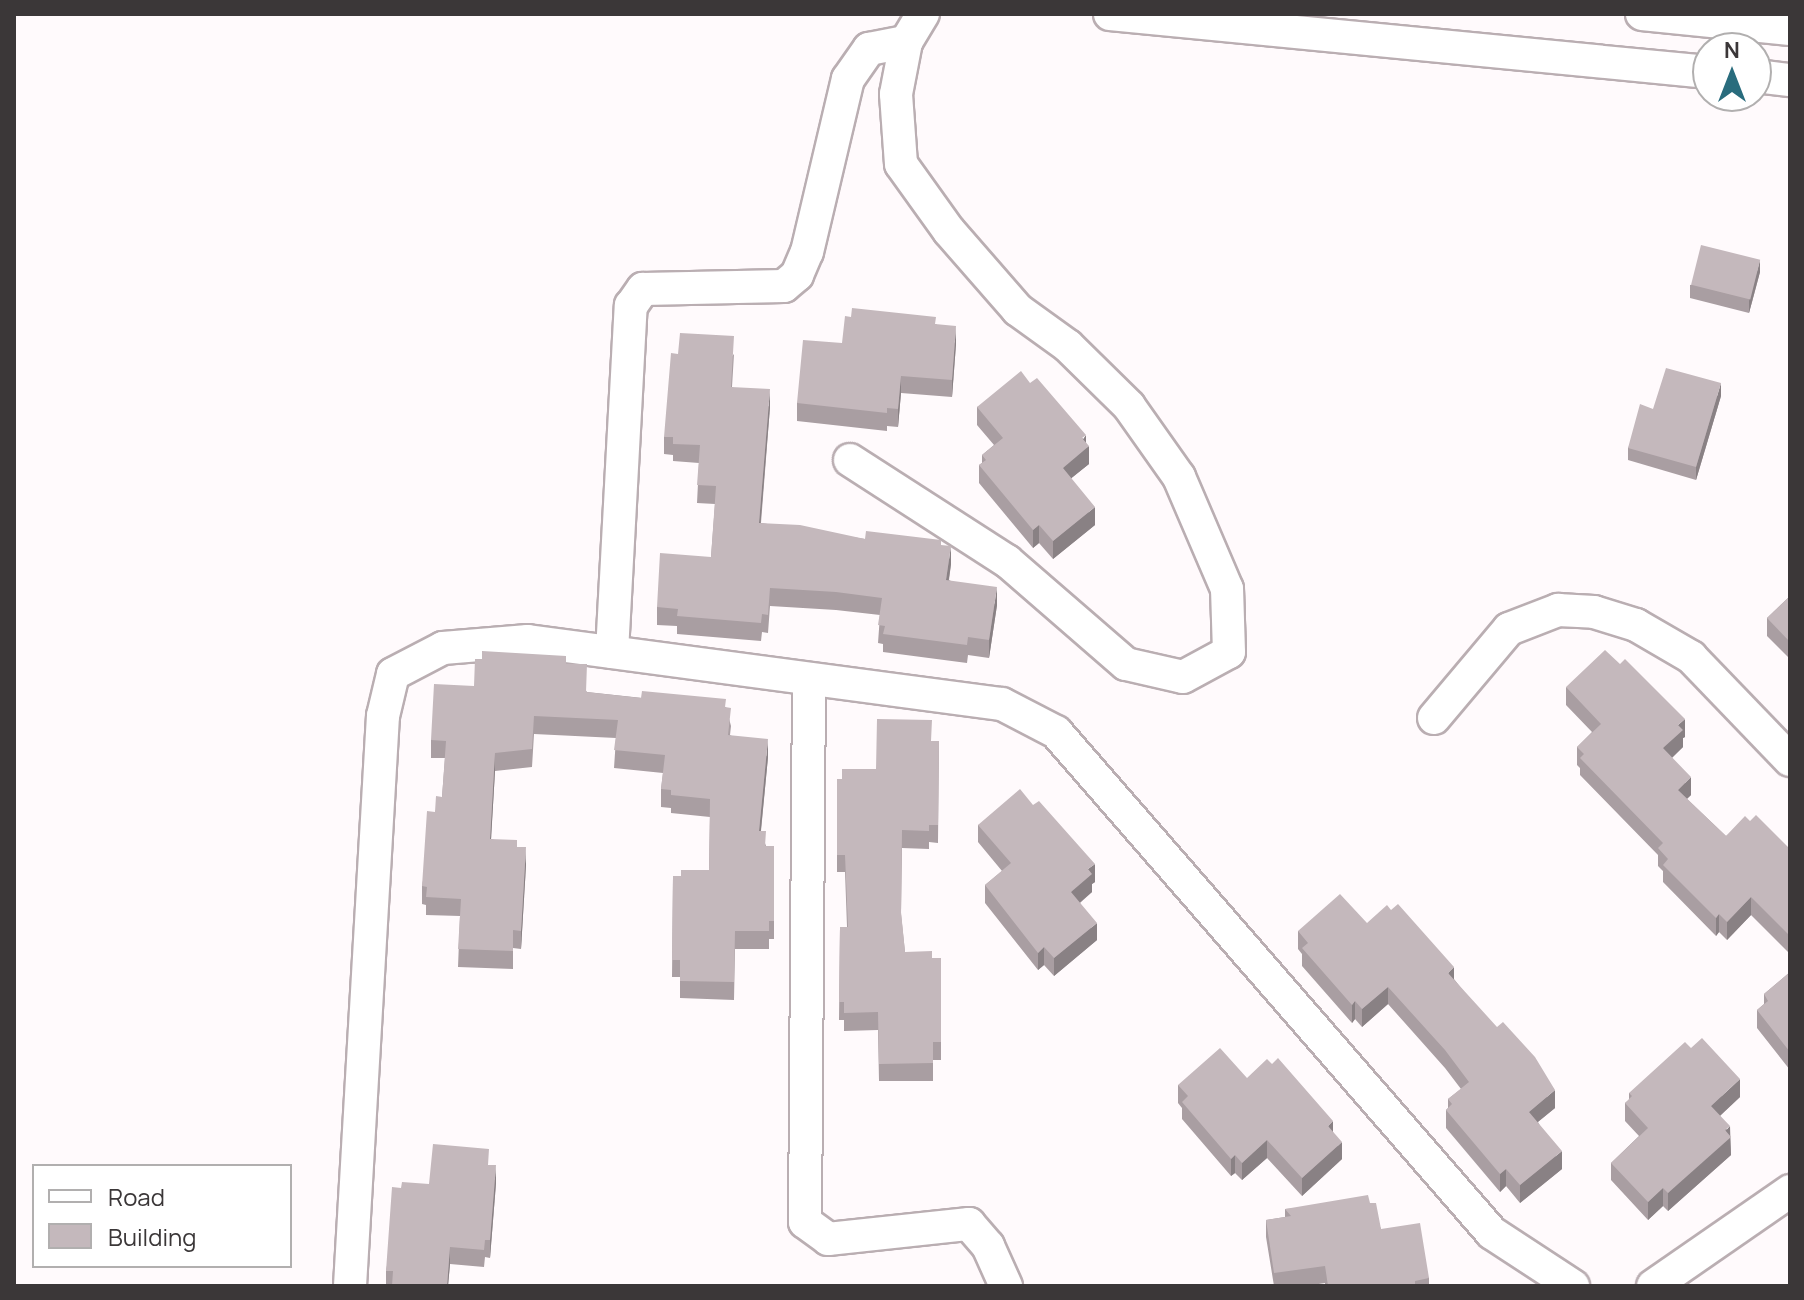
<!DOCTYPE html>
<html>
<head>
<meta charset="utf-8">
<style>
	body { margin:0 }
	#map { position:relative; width:1804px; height:1300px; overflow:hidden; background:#fffafc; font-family:Manrope,sans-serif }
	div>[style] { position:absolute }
	.roads { filter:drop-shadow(2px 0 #baaeb2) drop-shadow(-2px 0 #baaeb2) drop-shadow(0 2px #baaeb2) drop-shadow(0 -2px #baaeb2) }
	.minor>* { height:32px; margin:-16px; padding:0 16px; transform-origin:16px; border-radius:16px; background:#fff }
	.wall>* { inset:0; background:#a99ea2 }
	.shaded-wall>* { inset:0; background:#898184 }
	.building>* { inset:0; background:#c4b8bc; transform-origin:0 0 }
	span { translate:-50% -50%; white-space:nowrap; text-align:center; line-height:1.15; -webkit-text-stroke:6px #fff; paint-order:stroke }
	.frame { position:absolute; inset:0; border:16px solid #3b3738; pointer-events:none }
	.legend { position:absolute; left:32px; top:1164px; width:260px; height:104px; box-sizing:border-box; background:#fff; border:2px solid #b1afaf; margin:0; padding:10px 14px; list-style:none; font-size:24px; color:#3b3738 }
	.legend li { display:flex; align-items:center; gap:16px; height:40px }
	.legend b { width:40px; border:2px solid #b1afaf }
	.north { position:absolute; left:1692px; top:32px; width:80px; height:80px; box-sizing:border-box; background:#fff; border:2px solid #b1afaf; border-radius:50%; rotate:0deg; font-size:22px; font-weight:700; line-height:32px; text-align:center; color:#3b3738 }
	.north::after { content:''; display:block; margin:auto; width:28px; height:36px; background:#296c7d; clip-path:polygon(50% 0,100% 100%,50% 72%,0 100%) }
</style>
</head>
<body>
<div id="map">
	<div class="roads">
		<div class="minor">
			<div style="left:1110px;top:14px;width:601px;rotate:5.54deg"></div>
			<div style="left:1642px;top:14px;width:149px;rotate:5.8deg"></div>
			<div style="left:1756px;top:76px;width:34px;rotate:7deg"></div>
			<div style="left:850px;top:460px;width:187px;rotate:32.8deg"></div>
			<div style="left:1007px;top:561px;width:157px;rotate:40.9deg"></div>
			<div style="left:1126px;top:664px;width:58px;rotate:12.8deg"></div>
			<div style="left:1183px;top:677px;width:52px;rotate:-28.5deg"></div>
			<div style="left:1229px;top:652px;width:63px;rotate:-91.8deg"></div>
			<div style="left:1227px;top:589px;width:122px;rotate:-113.2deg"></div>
			<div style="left:1179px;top:477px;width:87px;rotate:-125.2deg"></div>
			<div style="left:1129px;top:406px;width:86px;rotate:-135.5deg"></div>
			<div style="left:1068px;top:346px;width:62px;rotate:-144.2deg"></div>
			<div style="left:1018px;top:310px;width:105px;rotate:-131.1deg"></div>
			<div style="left:949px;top:231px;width:82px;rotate:-125.6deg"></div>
			<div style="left:901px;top:164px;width:70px;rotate:-94.1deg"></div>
			<div style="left:896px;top:94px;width:53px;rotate:-79.1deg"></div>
			<div style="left:906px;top:42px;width:33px;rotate:-59deg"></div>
			<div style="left:612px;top:652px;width:347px;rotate:-86.9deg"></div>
			<div style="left:631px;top:306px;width:21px;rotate:-55deg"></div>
			<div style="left:643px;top:289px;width:141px;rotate:-1.2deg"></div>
			<div style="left:784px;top:286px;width:17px;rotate:-40deg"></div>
			<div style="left:797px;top:275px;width:25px;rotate:-67deg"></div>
			<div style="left:807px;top:252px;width:178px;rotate:-76.7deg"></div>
			<div style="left:848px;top:79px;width:37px;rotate:-55deg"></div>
			<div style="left:869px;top:49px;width:38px;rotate:-11deg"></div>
			<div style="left:809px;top:679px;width:543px;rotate:90.42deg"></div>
			<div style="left:805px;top:1222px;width:29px;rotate:36deg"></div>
			<div style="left:828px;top:1239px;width:142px;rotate:-6.1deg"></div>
			<div style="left:969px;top:1224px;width:29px;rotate:49deg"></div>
			<div style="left:988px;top:1246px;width:44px;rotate:65.8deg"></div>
			<div style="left:1434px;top:718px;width:116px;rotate:-49.9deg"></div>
			<div style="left:1509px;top:629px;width:53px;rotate:-21.2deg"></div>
			<div style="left:1558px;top:610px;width:36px;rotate:3deg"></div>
			<div style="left:1594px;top:612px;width:44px;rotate:17.2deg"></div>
			<div style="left:1636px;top:625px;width:64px;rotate:30.2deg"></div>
			<div style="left:1691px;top:657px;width:143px;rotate:46.1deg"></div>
			<div style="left:350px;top:1286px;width:571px;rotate:-86.69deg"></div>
			<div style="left:383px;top:716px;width:43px;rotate:-76.6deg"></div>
			<div style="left:393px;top:674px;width:56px;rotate:-27.5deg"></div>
			<div style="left:443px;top:648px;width:85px;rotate:-4.7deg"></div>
			<div style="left:528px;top:641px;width:478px;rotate:7.6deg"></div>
			<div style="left:1002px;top:704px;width:61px;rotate:27.4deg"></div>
			<div style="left:1056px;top:732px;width:664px;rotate:48.97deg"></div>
			<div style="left:1492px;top:1233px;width:97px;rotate:33.2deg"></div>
			<div style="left:1653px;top:1286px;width:167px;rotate:-34.7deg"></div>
		</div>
	</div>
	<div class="wall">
		<div style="clip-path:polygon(1760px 272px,1749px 313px,1690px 298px,1690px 285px)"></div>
		<div style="clip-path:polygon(936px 324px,956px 344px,952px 397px,901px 393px,898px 427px,887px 426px,887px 431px,797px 421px,797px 403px,842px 343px)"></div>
		<div style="clip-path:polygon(734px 354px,732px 387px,770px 407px,761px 523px,865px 539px,941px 545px,951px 564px,949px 580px,997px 605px,989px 658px,968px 655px,967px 663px,883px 652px,883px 644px,878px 643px,880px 615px,836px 610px,770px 606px,768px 633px,762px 632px,761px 641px,677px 634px,677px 626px,657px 625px,657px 607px,711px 557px,715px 504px,697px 503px,699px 463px,673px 461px,673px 455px,664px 454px,664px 437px)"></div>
		<div style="clip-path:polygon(1030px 383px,1086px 442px,1089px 464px,1071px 478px,1095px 525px,1053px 559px,1039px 543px,1033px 548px,979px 483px,979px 465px,982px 463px,982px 455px,994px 445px,977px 425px,977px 407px)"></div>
		<div style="clip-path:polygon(1721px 396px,1696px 480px,1628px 460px,1628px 448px,1653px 409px)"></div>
		<div style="clip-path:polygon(1790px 596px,1790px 659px,1767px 636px,1767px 618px)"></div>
		<div style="clip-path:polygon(566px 664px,587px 692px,726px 707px,731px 726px,730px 735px,768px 757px,761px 831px,766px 846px,774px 846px,774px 939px,769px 939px,769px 949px,735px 949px,734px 1000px,680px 998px,680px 977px,672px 977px,673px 876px,681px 876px,709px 870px,710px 817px,671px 813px,671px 808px,661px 807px,661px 789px,663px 773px,614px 768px,616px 738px,534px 734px,532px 767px,495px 771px,491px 839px,517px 847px,526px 865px,521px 949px,513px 948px,513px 969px,458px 967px,460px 916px,426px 915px,426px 905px,422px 904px,422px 886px,435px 812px,442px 797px,445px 758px,431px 758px,431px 740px)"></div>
		<div style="clip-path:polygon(1566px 687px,1685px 737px,1683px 738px,1683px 747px,1672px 758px,1691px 795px,1687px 799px,1726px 836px,1750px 821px,1790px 849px,1790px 954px,1751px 915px,1727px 940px,1719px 932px,1716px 936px,1663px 882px,1663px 871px,1658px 866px,1658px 855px,1580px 775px,1580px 768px,1577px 765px,1577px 747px,1592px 732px,1566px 705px)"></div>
		<div style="clip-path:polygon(932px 741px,939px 741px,938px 843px,929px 842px,929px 849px,902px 848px,901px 914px,905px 952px,932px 958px,941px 958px,941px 1060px,933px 1060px,933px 1081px,879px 1081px,878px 1030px,844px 1031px,844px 1020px,839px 1020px,840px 927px,847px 927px,845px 872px,837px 872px,837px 779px,842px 779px,876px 769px)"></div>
		<div style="clip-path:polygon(1033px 805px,1095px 882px,1092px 884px,1092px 892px,1080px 903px,1097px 940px,1054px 976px,1044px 965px,1038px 970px,985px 903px,985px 885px,1002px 871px,978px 842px,978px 825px)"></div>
		<div style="clip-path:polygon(1367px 923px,1454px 979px,1555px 1108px,1538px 1122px,1562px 1169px,1520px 1203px,1506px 1186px,1500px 1192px,1446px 1128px,1446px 1110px,1448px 1108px,1448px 1099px,1461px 1089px,1445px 1068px,1388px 1004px,1362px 1027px,1355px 1019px,1352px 1023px,1302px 966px,1302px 954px,1298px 949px,1298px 931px)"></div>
		<div style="clip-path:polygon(1790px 972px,1790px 1070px,1757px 1028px,1757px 1010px,1764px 1004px,1764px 994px)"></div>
		<div style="clip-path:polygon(1247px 1078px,1333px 1132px,1342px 1159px,1302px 1196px,1267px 1158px,1242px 1180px,1235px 1173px,1231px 1176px,1182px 1119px,1182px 1108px,1178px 1103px,1178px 1085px)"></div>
		<div style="clip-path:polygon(1629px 1093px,1740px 1097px,1720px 1116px,1730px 1136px,1731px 1155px,1668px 1211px,1663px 1206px,1648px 1220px,1611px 1180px,1611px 1163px,1639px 1136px,1625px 1121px,1625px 1103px,1629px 1100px)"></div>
		<div style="clip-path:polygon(489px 1165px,496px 1183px,490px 1258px,485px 1257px,484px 1267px,450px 1264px,448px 1286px,386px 1286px,386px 1271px,401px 1188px,429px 1184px)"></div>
		<div style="clip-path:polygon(1370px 1203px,1381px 1229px,1429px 1278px,1429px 1286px,1325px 1286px,1325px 1283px,1306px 1286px,1274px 1286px,1266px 1237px,1266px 1220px,1285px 1217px,1285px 1209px)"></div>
	</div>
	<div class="shaded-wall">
		<div style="clip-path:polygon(1760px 260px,1760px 272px,1749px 313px,1749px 301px)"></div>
		<div style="clip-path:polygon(956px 326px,956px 344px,952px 397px,952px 380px)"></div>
		<div style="clip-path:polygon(901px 376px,901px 393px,898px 427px,898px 409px)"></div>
		<div style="clip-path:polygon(1721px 383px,1721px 396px,1696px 480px,1696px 467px)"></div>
		<div style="clip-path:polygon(770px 389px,770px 407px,759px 541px,759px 523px)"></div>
		<div style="clip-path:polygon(1086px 435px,1086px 448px,1089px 446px,1089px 464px,1063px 485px,1063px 468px)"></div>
		<div style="clip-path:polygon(1095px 507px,1095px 525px,1053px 559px,1053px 541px)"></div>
		<div style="clip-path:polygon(1039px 525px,1039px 543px,1033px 548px,1033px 530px)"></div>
		<div style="clip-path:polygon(951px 546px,951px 564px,946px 598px,946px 580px)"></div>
		<div style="clip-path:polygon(997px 587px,997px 605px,989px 658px,989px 640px)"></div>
		<div style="clip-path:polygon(1685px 719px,1685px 737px,1683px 738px,1683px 747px,1663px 766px,1663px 748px,1678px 725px)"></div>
		<div style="clip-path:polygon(768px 739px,768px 757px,759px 849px,759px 831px)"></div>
		<div style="clip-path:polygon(495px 753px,495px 771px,490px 857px,490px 839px)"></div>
		<div style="clip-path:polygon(1691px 777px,1691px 795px,1678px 807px,1678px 790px)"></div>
		<div style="clip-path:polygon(526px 847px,526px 865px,521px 949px,521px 931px)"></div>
		<div style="clip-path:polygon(1095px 864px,1095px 882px,1092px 884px,1092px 892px,1071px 910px,1071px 892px,1088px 869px)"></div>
		<div style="clip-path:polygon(1751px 897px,1751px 915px,1727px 940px,1727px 922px)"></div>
		<div style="clip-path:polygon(1719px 914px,1719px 932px,1716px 936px,1716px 918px)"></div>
		<div style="clip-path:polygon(1097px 923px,1097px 940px,1054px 976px,1054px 958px)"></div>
		<div style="clip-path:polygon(1044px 947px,1044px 965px,1038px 970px,1038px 953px)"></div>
		<div style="clip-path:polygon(1454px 967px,1454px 985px,1448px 973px)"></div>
		<div style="clip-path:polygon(1388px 987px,1388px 1004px,1362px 1027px,1362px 1009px)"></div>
		<div style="clip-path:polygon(1355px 1001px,1355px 1019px,1352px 1023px,1352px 1005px)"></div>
		<div style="clip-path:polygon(1740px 1079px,1740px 1097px,1711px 1124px,1711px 1106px)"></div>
		<div style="clip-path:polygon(1555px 1090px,1555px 1108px,1529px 1129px,1529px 1112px)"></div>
		<div style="clip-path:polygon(1333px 1121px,1333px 1139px,1328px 1126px)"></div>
		<div style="clip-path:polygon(1730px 1126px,1731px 1155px,1668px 1211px,1668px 1193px)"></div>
		<div style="clip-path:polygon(1267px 1140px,1267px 1158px,1242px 1180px,1242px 1163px)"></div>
		<div style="clip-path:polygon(1342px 1142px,1342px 1159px,1302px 1196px,1302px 1178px)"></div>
		<div style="clip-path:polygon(1562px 1151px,1562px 1169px,1520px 1203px,1520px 1185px)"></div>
		<div style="clip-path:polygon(1235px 1155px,1235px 1173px,1231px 1176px,1231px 1159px)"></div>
		<div style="clip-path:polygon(496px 1165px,496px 1183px,490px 1258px,490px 1240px)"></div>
		<div style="clip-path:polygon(1506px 1169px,1506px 1186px,1500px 1192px,1500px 1174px)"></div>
		<div style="clip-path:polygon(1663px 1188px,1663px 1206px,1648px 1220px,1648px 1202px)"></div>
		<div style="clip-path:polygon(450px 1247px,450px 1264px,448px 1286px,447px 1286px)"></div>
	</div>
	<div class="building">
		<div style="left:1701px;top:245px;width:61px;height:41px;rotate:14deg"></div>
		<div style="clip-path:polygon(852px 308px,936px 317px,935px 324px,956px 326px,952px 380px,901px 376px,898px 409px,887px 408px,887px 413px,797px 403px,803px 340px,842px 343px,845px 316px,851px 317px)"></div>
		<div style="clip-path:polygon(680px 333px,734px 336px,731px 387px,770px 389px,759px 523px,800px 525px,865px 539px,866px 531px,941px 540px,941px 545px,951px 546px,946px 580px,997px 587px,989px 640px,968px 637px,967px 645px,883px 634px,885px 626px,878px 625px,882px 598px,836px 592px,770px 588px,768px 615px,762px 614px,761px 623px,677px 616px,678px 609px,657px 607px,660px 553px,711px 557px,716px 486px,697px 485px,700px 445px,673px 444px,673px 437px,664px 437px,671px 353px,678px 354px)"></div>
		<div style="clip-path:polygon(1666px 368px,1721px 383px,1696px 467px,1628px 448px,1640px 404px,1653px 409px)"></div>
		<div style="clip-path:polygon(1021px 371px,1030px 383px,1037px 378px,1086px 435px,1082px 438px,1089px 446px,1063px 468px,1095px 507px,1053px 541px,1039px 525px,1033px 530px,979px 465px,986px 460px,982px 455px,1003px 438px,977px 407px)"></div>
		<div style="clip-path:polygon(1790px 596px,1790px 642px,1767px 618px)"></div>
		<div style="clip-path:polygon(1605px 650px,1620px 664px,1625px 659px,1685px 719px,1678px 725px,1683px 730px,1663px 748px,1691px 777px,1678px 790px,1726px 836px,1745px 816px,1750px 821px,1756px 815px,1790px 849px,1790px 936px,1751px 897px,1727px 922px,1719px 914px,1716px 918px,1663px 865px,1668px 859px,1658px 848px,1663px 843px,1580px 758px,1584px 754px,1577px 747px,1601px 724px,1566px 687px)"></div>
		<div style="clip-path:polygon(482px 651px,566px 656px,566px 664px,587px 664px,586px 692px,641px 698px,642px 691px,726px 699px,725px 707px,731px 708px,728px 735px,768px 739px,759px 831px,766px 831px,765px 846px,774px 846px,774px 921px,769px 921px,769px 931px,735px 931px,734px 982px,680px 981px,680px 960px,672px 960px,673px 876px,681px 876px,681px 870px,709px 870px,710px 799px,671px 795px,671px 790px,661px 789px,665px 755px,614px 750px,618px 720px,534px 716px,532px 749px,495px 753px,490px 839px,517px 840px,517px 847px,526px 847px,521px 931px,513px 930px,513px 951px,458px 949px,461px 899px,426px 897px,427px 887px,422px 886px,427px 811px,435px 812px,436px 796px,442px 797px,446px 741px,431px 740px,434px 684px,474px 686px,475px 659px,482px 659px)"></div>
		<div style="clip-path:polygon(877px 719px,932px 720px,931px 741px,939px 741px,938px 825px,929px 825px,929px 831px,902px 830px,901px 912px,905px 952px,932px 951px,932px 958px,941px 958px,941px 1042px,933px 1042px,933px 1063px,879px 1064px,878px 1012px,844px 1013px,844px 1002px,839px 1002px,840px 927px,848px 927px,845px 855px,837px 855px,837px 779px,842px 779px,842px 769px,876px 769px)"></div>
		<div style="clip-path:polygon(1020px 789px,1033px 805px,1039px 801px,1095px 864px,1088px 869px,1092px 874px,1071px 892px,1097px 923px,1054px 958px,1044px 947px,1038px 953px,985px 885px,1011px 863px,978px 825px)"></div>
		<div style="clip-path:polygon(1340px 894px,1367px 923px,1387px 905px,1391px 910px,1398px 904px,1454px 967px,1448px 973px,1497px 1027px,1503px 1022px,1535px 1057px,1555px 1090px,1529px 1112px,1562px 1151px,1520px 1185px,1506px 1169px,1500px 1174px,1446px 1110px,1452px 1104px,1448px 1099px,1469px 1082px,1445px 1050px,1388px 987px,1362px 1009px,1355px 1001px,1352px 1005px,1302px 948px,1308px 943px,1298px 931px)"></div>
		<div style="clip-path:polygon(1790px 972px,1790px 1052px,1757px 1010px,1768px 1001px,1764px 994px)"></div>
		<div style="clip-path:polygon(1702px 1038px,1740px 1079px,1711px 1106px,1730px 1126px,1725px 1130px,1731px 1137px,1668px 1193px,1663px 1188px,1648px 1202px,1611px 1163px,1648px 1128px,1625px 1103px,1632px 1096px,1629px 1093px,1685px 1042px,1691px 1048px)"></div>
		<div style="clip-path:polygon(1220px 1048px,1247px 1078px,1267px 1059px,1272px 1064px,1278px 1058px,1333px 1121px,1328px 1126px,1342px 1142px,1302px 1178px,1267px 1140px,1242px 1163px,1235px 1155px,1231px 1159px,1182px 1102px,1188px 1096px,1178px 1085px)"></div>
		<div style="clip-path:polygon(433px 1144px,489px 1149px,488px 1165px,496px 1165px,490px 1240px,485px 1240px,484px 1250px,450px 1247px,447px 1286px,392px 1286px,393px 1271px,386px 1271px,392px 1187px,401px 1188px,402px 1182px,429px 1184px)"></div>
		<div style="clip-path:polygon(1368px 1195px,1370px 1203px,1376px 1203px,1381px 1229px,1420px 1223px,1429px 1278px,1415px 1281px,1415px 1286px,1328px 1286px,1325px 1266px,1274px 1273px,1266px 1220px,1291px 1216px,1285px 1209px)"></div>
	</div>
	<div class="frame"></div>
	<ul class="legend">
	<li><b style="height:10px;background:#fff"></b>Road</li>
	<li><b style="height:22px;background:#c4b8bc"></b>Building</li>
	</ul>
	<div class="north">N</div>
</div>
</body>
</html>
